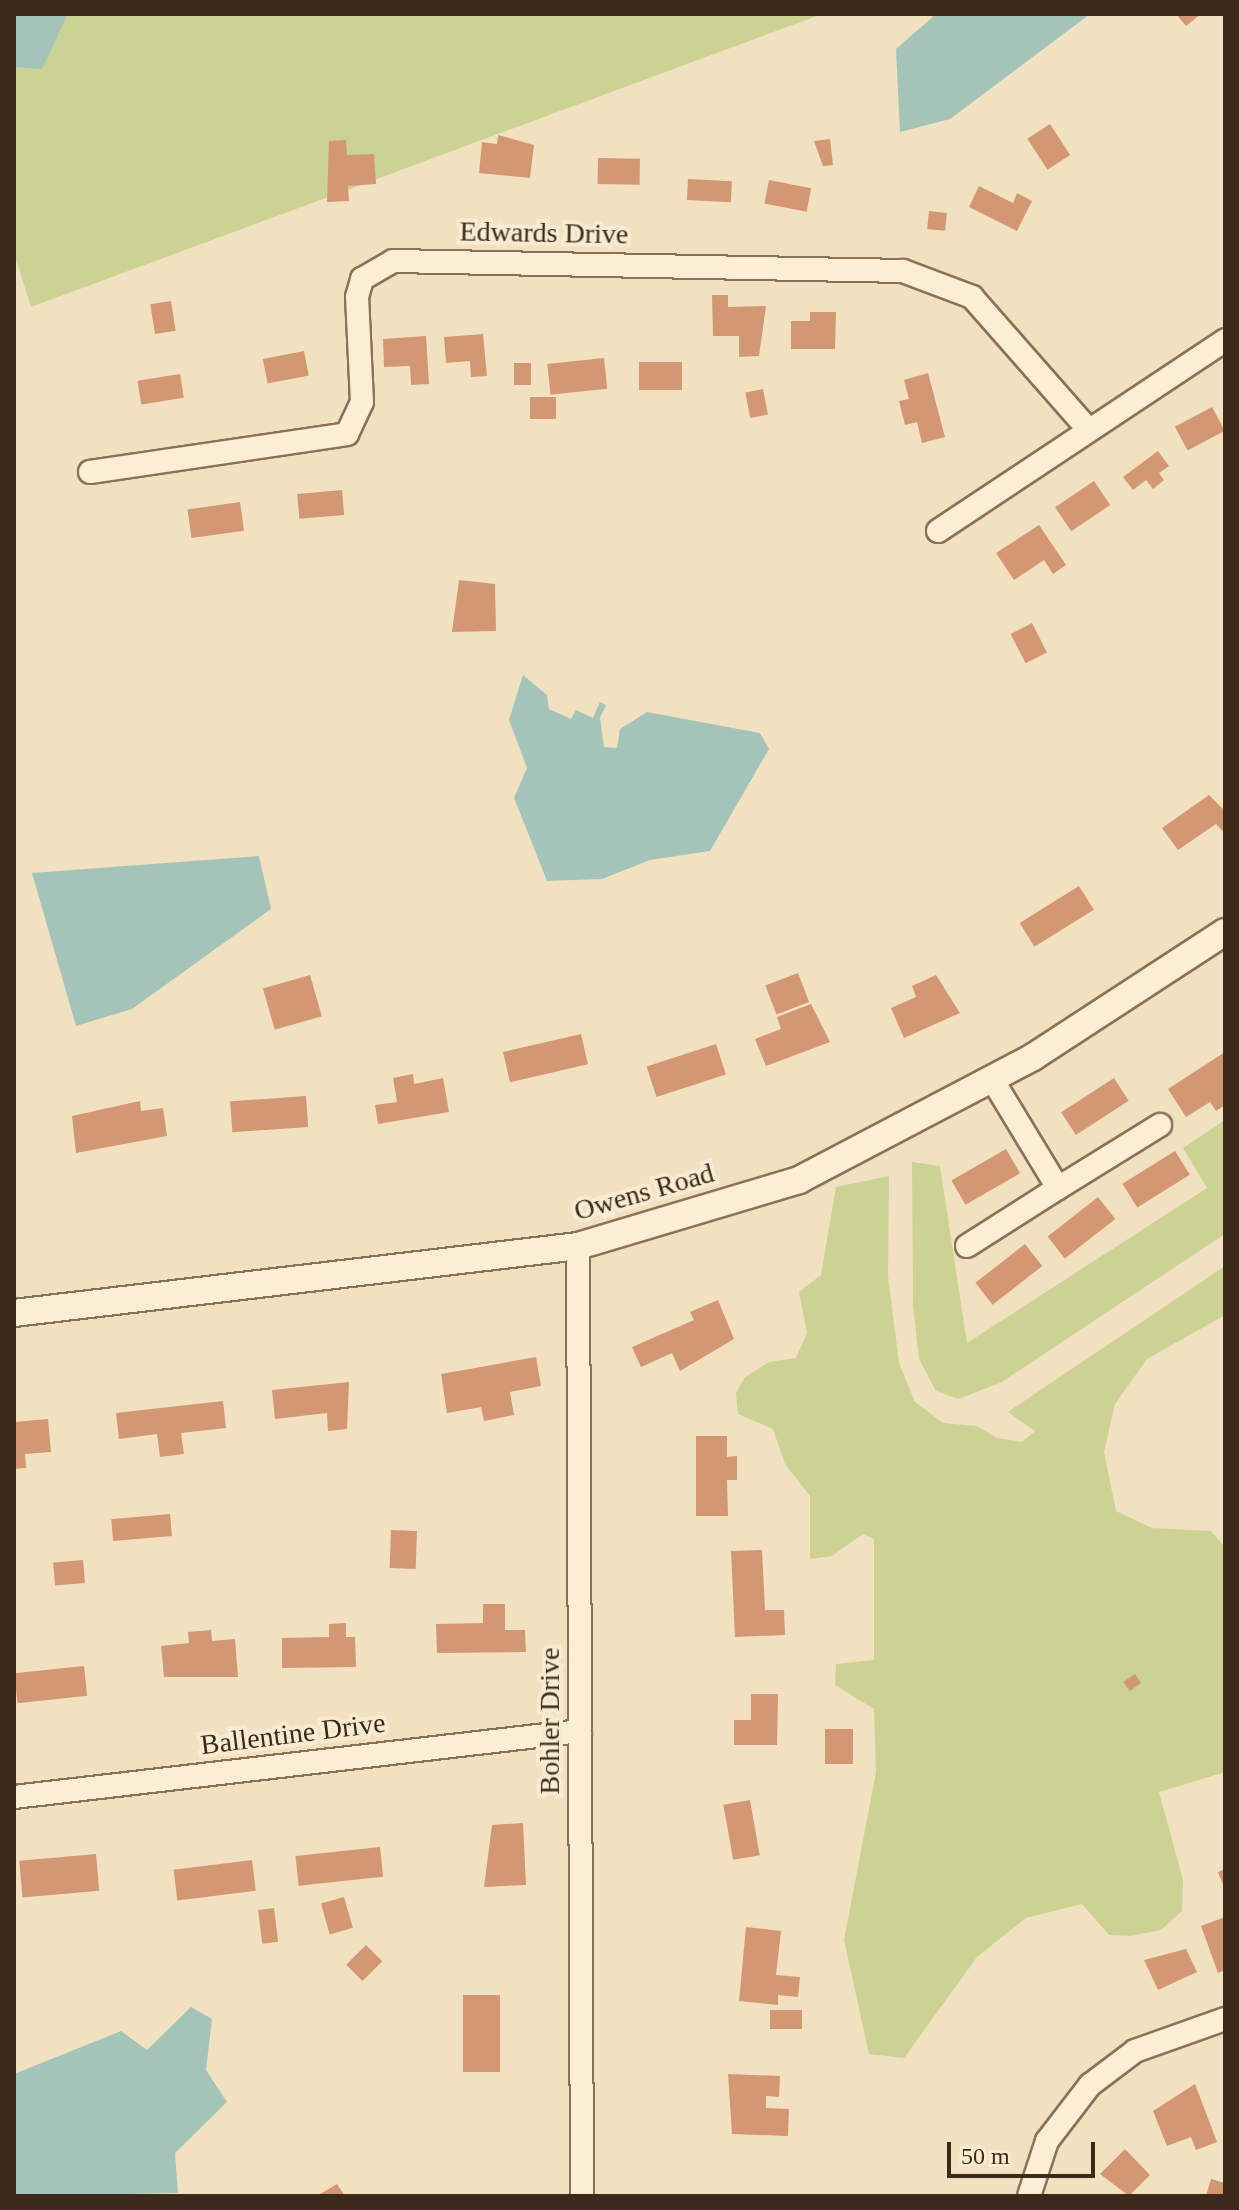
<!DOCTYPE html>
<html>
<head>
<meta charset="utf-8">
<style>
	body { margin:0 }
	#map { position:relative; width:1239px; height:2210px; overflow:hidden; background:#f2e1c1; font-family:"Times New Roman",serif }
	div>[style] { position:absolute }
	.green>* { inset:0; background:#ccd194 }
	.water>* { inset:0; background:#a4c4b9 }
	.building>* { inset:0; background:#d39774; transform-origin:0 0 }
	.roads { filter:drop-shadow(2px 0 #8d7157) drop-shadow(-2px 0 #8d7157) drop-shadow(0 2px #8d7157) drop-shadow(0 -2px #8d7157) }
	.minor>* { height:22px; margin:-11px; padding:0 11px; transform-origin:11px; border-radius:11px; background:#fceed5 }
	.tertiary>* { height:26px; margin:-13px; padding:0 13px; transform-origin:13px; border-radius:13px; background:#fceed5 }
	span { translate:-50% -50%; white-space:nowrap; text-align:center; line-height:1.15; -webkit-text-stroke:8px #f8ebd1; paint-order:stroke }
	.street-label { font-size:28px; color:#3b2a1c }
	.frame { position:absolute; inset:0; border:16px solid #3b2a1c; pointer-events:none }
	.scale { position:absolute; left:947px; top:2142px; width:148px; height:36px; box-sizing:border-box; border:4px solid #3b2a1c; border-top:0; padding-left:10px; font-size:24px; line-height:28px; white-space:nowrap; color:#3b2a1c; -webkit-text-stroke:6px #f8ebd1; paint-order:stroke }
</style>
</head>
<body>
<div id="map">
	<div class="green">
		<div style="clip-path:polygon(14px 14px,822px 14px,31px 307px,14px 253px)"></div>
		<div style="clip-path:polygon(1225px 1120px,1225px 1234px,1000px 1383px,958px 1399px,936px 1391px,919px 1359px,913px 1306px,912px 1162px,940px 1166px,967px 1343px,1207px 1188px,1183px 1148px)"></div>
		<div style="clip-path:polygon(889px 1176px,888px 1276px,899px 1363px,915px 1402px,943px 1423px,977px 1426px,997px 1438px,1022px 1442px,1035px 1431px,1008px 1412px,1225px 1266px,1225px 1315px,1147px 1359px,1115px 1404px,1104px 1452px,1116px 1511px,1152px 1528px,1211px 1531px,1225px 1547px,1225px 1772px,1159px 1792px,1183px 1880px,1182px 1911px,1161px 1930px,1131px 1936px,1109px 1935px,1082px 1904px,1026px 1918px,977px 1957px,904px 2058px,869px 2054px,844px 1940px,876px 1772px,874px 1709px,835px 1685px,836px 1664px,874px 1660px,874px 1539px,863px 1534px,832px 1556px,810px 1559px,810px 1496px,785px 1464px,773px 1429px,738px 1414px,736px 1393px,745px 1377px,769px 1362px,796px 1358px,807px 1333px,799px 1292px,821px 1275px,836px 1187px)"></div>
	</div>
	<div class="water">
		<div style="clip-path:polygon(14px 14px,68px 14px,42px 69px,14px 67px)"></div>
		<div style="clip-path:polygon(936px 14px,1090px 14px,950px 119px,900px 132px,896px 49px)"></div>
		<div style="clip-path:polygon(523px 675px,547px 695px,549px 709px,571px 719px,576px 710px,593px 718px,600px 702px,606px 705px,600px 718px,604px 747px,617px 748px,620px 729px,647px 712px,760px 733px,769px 749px,710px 851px,650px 860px,602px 879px,547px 881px,514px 798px,527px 768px,509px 720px)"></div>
		<div style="clip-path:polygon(259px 856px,271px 909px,132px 1009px,76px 1026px,32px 873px)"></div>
		<div style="clip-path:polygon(191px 2007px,212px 2019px,206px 2070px,227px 2102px,175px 2153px,178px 2193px,15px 2196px,14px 2074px,121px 2031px,147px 2050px)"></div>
	</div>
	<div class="building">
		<div style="clip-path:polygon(1176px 14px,1201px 14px,1186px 26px)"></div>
		<div style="left:1050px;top:124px;width:37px;height:27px;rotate:57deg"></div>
		<div style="clip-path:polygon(498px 135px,534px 145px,530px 178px,479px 173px,482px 142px,497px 144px)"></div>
		<div style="clip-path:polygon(830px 139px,833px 165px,823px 166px,814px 141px)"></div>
		<div style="clip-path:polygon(346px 140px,347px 155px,374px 154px,376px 184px,348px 186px,349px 201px,327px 202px,329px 141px)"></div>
		<div style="left:598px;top:158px;width:42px;height:26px;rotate:1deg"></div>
		<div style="left:688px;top:179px;width:44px;height:21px;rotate:3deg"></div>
		<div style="left:769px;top:180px;width:43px;height:24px;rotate:11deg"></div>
		<div style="clip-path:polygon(979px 186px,1013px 203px,1017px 193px,1032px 201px,1017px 231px,969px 207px)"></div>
		<div style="left:929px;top:211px;width:18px;height:18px;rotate:6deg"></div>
		<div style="clip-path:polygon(712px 295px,728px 295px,728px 307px,766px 306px,759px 356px,739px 357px,739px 336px,713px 336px)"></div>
		<div style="left:171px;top:301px;width:30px;height:21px;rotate:81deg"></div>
		<div style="clip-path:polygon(810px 312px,836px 312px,835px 349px,791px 349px,791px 321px,810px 321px)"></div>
		<div style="clip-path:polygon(483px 334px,487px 376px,471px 377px,470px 361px,446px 363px,444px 337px)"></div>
		<div style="clip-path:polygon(426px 336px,429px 384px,411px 385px,410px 366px,384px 367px,383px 339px)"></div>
		<div style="left:304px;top:351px;width:25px;height:42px;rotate:79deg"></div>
		<div style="left:604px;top:358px;width:31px;height:57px;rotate:84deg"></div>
		<div style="left:639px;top:362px;width:43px;height:28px"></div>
		<div style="left:514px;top:363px;width:17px;height:22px"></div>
		<div style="clip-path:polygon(928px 373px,945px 437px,922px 443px,917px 422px,905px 425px,899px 401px,909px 399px,904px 380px)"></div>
		<div style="left:180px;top:374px;width:24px;height:43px;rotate:81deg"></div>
		<div style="left:763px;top:389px;width:26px;height:18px;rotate:79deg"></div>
		<div style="left:530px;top:397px;width:26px;height:22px"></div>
		<div style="left:1212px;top:407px;width:27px;height:42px;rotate:62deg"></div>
		<div style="clip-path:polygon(1158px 451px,1169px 466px,1159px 473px,1164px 480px,1153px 489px,1146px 480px,1133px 490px,1123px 477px)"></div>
		<div style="left:1094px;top:481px;width:29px;height:47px;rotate:56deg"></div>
		<div style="left:342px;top:490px;width:25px;height:45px;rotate:85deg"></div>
		<div style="left:240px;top:502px;width:29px;height:53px;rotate:82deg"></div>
		<div style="clip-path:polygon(1039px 525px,1066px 565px,1053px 574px,1044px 560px,1014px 580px,996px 553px)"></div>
		<div style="clip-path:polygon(459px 580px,495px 584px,496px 631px,452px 632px)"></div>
		<div style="left:1032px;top:623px;width:33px;height:24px;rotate:63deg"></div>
		<div style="clip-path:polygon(1209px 795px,1225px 811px,1225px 833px,1216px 824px,1178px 850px,1162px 828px)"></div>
		<div style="left:1079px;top:886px;width:28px;height:70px;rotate:58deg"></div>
		<div style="left:798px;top:973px;width:31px;height:35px;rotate:69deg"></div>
		<div style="left:310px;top:975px;width:43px;height:49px;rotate:74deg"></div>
		<div style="clip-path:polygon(936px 975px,960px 1013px,904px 1038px,891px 1008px,916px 997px,912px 986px)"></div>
		<div style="clip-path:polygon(811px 1004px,830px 1042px,766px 1066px,755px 1039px,781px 1029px,777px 1017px)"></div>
		<div style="left:581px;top:1034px;width:31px;height:80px;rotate:77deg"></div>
		<div style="left:716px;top:1044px;width:32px;height:73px;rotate:72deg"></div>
		<div style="clip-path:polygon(1225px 1052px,1225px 1105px,1216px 1111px,1210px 1102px,1186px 1117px,1168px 1089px)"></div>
		<div style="clip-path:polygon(413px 1074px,414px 1084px,443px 1078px,449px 1112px,378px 1124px,375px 1105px,397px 1102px,393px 1078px)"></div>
		<div style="left:1114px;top:1078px;width:27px;height:63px;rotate:57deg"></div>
		<div style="left:306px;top:1096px;width:31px;height:76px;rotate:86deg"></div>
		<div style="clip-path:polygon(140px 1101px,141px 1111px,163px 1108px,167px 1136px,76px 1153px,72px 1116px)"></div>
		<div style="left:1006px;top:1149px;width:28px;height:63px;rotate:60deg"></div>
		<div style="left:1175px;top:1151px;width:28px;height:62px;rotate:58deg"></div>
		<div style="left:1098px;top:1197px;width:28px;height:64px;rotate:52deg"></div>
		<div style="left:1025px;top:1244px;width:28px;height:63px;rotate:52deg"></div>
		<div style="clip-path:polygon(718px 1300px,734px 1339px,680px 1371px,672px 1353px,641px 1367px,632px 1347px,694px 1320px,690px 1312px)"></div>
		<div style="clip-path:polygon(536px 1357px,541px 1386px,510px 1392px,514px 1415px,484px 1421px,481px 1407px,447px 1413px,441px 1374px)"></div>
		<div style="clip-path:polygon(349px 1382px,347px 1429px,328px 1431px,327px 1413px,275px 1419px,272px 1390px)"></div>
		<div style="clip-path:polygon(223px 1401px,226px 1428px,181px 1433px,184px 1454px,160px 1457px,157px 1434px,119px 1439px,116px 1413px)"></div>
		<div style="clip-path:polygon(48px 1419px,51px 1452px,25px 1454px,26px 1468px,14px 1469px,14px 1422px)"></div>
		<div style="clip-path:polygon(696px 1436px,727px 1436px,727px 1457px,737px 1456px,737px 1480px,727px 1480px,728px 1516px,696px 1516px)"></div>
		<div style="left:170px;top:1514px;width:22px;height:59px;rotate:85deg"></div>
		<div style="left:391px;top:1530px;width:26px;height:38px;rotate:2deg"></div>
		<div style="clip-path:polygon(762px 1550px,765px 1610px,784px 1610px,785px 1635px,735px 1637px,731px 1551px)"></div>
		<div style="left:83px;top:1560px;width:23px;height:30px;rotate:85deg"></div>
		<div style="clip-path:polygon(483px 1604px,505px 1604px,505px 1630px,525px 1630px,526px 1652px,437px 1653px,436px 1624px,483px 1623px)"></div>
		<div style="clip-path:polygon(346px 1623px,346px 1637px,355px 1637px,356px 1667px,282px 1668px,282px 1638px,329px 1637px,329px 1624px)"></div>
		<div style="clip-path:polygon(211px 1630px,212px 1641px,235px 1639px,238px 1677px,164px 1677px,161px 1646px,189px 1643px,188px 1632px)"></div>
		<div style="left:84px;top:1666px;width:30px;height:70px;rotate:84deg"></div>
		<div style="left:1135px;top:1674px;width:11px;height:14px;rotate:56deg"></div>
		<div style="clip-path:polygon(751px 1694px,778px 1694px,777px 1745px,734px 1745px,734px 1720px,751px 1720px)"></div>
		<div style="left:825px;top:1729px;width:28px;height:35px"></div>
		<div style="left:750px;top:1800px;width:56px;height:27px;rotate:80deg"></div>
		<div style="clip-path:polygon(523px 1823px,526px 1885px,484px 1887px,492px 1825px)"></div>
		<div style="left:380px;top:1847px;width:30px;height:85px;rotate:84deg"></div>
		<div style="left:96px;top:1854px;width:37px;height:77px;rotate:85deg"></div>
		<div style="left:252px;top:1860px;width:31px;height:79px;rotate:83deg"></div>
		<div style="clip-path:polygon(1225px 1869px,1225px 1890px,1218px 1872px)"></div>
		<div style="left:344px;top:1897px;width:32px;height:24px;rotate:74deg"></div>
		<div style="left:274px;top:1908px;width:34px;height:16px;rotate:83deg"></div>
		<div style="clip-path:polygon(1225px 1917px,1225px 1970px,1218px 1973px,1201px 1926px)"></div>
		<div style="clip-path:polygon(746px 1927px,781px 1931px,776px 1975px,800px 1977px,798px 1997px,778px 1995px,778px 2005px,739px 2001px)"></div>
		<div style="left:366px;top:1945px;width:23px;height:28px;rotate:45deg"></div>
		<div style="clip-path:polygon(1186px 1949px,1197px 1972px,1158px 1990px,1144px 1960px)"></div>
		<div style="left:463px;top:1995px;width:37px;height:77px"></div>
		<div style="left:770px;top:2010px;width:32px;height:19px"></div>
		<div style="clip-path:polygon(728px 2074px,780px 2076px,779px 2097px,766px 2096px,766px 2108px,789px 2109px,788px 2136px,732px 2134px)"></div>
		<div style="clip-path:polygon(1195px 2084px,1217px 2142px,1196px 2150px,1191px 2137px,1167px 2146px,1153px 2111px)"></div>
		<div style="clip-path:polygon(1125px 2149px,1150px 2175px,1129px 2196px,1100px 2174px)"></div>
		<div style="clip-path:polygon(1211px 2179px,1225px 2183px,1225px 2196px,1206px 2196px)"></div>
		<div style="clip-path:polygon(337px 2184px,345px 2196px,317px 2196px)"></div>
	</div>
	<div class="roads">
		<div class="minor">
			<div style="left:90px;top:472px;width:260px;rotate:-8.4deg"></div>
			<div style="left:347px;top:434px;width:35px;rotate:-65deg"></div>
			<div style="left:362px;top:402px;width:105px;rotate:-92.7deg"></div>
			<div style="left:357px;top:297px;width:19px;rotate:-74deg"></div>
			<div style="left:362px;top:279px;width:36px;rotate:-30deg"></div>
			<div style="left:393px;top:261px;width:510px;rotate:1.12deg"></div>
			<div style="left:903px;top:271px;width:74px;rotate:20.6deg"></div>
			<div style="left:972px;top:297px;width:174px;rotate:48.7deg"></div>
			<div style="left:938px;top:531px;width:345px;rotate:-33.6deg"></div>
			<div style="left:1058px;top:1188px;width:120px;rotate:-31.7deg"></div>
			<div style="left:578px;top:1246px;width:950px;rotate:89.76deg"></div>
			<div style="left:967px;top:1246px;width:108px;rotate:-32.5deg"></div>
			<div style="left:1058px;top:1188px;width:127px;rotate:-121.2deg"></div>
			<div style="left:14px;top:1797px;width:570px;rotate:-6.65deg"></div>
			<div style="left:1029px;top:2196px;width:58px;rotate:-71.9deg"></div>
			<div style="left:1047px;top:2141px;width:71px;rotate:-52.5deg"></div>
			<div style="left:1090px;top:2085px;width:56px;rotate:-37.1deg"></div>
			<div style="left:1135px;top:2051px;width:96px;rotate:-19.6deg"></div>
		</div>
		<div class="tertiary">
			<div style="left:14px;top:1313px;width:568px;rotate:-6.77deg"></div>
			<div style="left:578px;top:1246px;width:231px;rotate:-16.6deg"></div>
			<div style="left:799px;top:1180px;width:264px;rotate:-27.7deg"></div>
			<div style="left:1033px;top:1057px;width:229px;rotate:-33.1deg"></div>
		</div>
	</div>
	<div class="street-label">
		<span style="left:544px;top:233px;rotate:1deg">Edwards Drive</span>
		<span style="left:644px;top:1192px;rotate:-16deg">Owens Road</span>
		<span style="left:550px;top:1721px;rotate:-90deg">Bohler Drive</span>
		<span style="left:293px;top:1734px;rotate:-7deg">Ballentine Drive</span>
	</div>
	<div class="frame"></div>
	<div class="scale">50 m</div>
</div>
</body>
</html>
